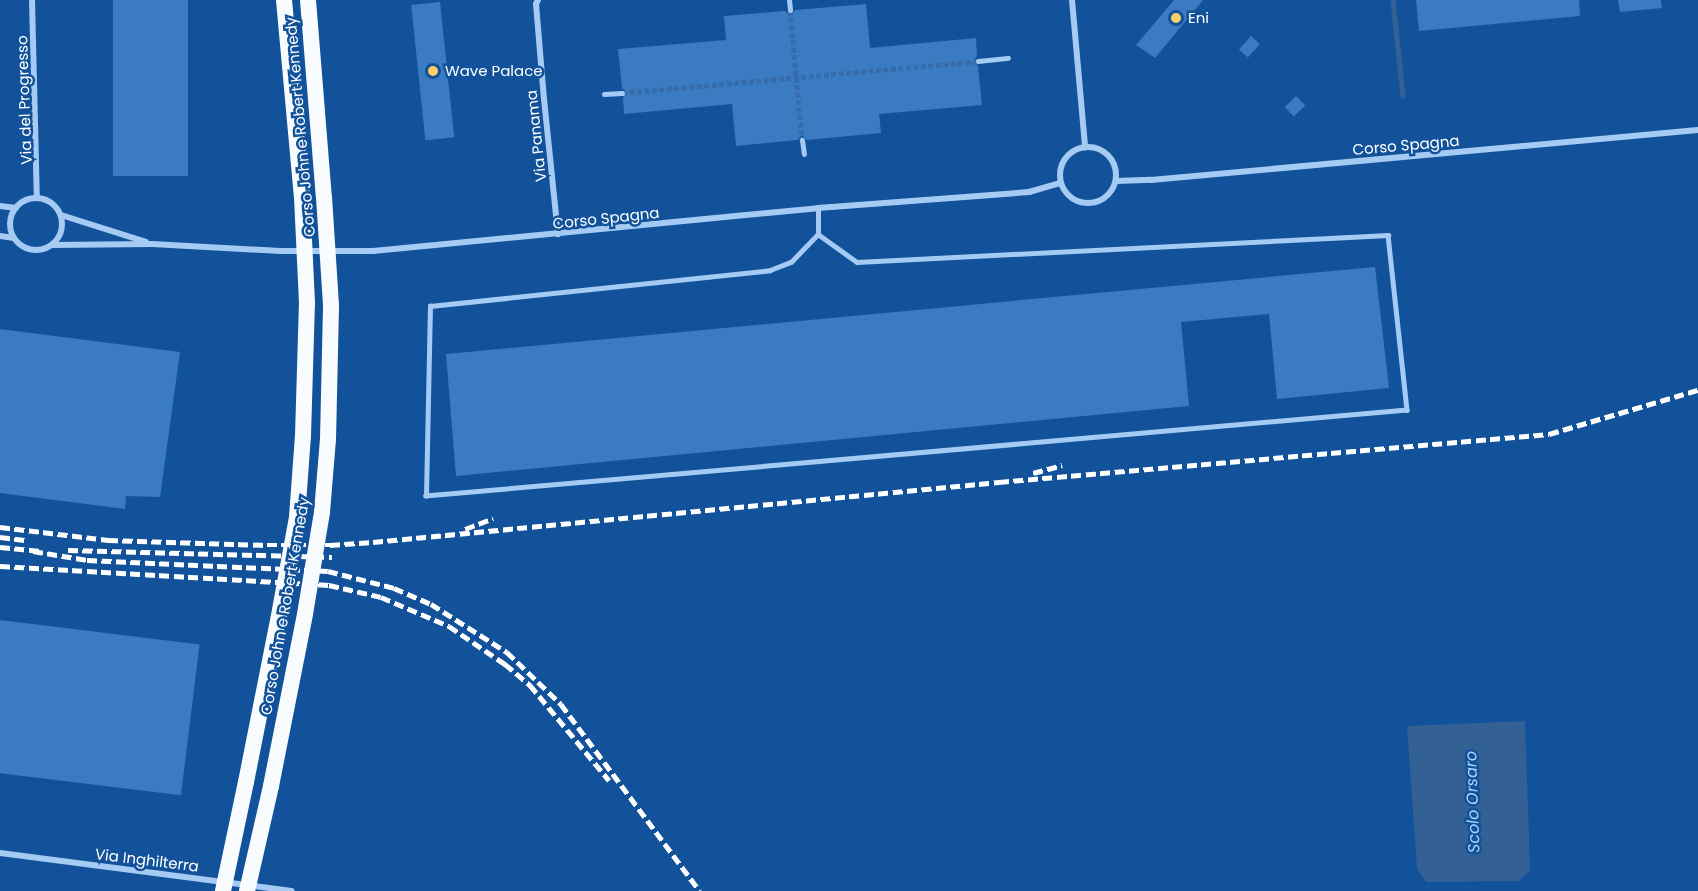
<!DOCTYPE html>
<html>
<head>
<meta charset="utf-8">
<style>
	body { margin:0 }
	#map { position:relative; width:1698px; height:891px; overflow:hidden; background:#12529b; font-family:Poppins,sans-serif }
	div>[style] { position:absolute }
	.water>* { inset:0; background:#336196 }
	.stream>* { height:4.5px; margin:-2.25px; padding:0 2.25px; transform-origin:2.25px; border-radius:2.25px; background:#336196 }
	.building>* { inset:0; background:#3a7bc2; transform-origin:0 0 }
	.pedestrian-tunnel>* { height:5px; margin-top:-2.5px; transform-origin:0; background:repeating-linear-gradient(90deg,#366caa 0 5px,transparent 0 7.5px) }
	.service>* { height:4.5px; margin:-2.25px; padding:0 2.25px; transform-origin:2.25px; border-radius:2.25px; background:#a5cbf4 }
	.pedestrian>* { height:5px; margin:-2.5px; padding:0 2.5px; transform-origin:2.5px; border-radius:2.5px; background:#a5cbf4 }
	.minor>* { height:6px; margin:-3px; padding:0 3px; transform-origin:3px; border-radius:3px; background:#a5cbf4 }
	.minor>.ring { margin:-3px; padding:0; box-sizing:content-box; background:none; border:6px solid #a5cbf4; border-radius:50% }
	.trunk>* { height:16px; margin:-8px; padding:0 8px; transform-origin:8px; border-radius:8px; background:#f8fcff }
	.rail>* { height:4.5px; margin-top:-2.25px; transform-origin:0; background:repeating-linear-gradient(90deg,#fff 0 10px,transparent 0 14.5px) }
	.trunk-bridge>* { height:16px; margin:-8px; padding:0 8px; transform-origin:8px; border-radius:8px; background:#f8fcff }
	.dots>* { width:16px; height:16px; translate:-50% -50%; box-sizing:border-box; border:3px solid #12529b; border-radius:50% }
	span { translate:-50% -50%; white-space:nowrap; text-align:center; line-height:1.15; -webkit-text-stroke:5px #12529b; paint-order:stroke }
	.poi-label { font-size:15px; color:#fff }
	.left { translate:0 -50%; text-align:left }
	.street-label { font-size:15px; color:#fff }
	.water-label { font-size:16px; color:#b2d5fa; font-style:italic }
</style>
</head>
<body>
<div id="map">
	<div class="water">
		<div style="clip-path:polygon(1525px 721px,1530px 870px,1519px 881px,1426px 882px,1417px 869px,1407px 726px)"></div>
	</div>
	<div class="stream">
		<div style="left:1393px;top:0;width:96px;rotate:84deg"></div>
	</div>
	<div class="building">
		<div style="left:113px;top:0;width:75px;height:176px"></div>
		<div style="clip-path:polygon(1174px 0,1203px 0,1155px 58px,1136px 45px)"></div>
		<div style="clip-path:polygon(1416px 0,1579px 0,1580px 16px,1419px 31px)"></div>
		<div style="clip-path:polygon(1618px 0,1661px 0,1662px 8px,1620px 12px)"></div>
		<div style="left:440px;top:2px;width:136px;height:29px;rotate:84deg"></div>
		<div style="clip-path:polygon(866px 4px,870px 48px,976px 38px,977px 56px,973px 61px,978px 66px,982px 105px,879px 114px,881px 133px,807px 140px,802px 135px,797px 140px,736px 146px,732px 104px,624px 114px,623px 98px,627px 92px,622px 88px,618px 49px,726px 40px,724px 16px,785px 11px,790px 15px,795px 10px)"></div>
		<div style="left:1251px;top:36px;width:12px;height:18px;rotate:42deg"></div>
		<div style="left:1296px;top:96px;width:13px;height:16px;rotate:45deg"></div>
		<div style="clip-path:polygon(1375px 267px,1389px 388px,1277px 399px,1269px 314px,1181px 322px,1189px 406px,456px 476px,446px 354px)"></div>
		<div style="clip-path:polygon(0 329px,180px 352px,160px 497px,126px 496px,125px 509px,0 493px)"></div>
		<div style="left:0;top:620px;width:201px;height:152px;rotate:7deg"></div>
	</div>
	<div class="pedestrian-tunnel">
		<div style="left:790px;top:10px;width:131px;rotate:84.7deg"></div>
		<div style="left:622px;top:93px;width:357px;rotate:-5.1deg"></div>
	</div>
	<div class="service">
		<div style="left:818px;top:234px;width:48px;rotate:35.7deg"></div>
		<div style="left:857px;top:262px;width:532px;rotate:-2.91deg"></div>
		<div style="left:1388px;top:235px;width:176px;rotate:83.8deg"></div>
		<div style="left:1407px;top:410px;width:985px;rotate:174.99deg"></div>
		<div style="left:426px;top:496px;width:190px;rotate:-88.8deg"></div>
		<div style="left:430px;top:306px;width:342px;rotate:-6deg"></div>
		<div style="left:770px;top:270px;width:22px;rotate:-21deg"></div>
		<div style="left:791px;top:262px;width:39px;rotate:-46deg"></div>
		<div style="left:818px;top:234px;width:26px;rotate:-90deg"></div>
	</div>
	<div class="pedestrian">
		<div style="left:789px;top:0;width:10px;rotate:84deg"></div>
		<div style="left:978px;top:61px;width:30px;rotate:-6deg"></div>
		<div style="left:604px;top:94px;width:18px;rotate:-3deg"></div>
		<div style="left:802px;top:140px;width:14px;rotate:82deg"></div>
	</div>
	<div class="minor">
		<div style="left:32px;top:0;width:198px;rotate:88.6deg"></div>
		<div style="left:538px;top:0;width:4px;rotate:117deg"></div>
		<div style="left:536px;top:4px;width:95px;rotate:85.2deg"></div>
		<div style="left:544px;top:99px;width:136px;rotate:84.1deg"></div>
		<div style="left:1072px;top:0;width:148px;rotate:84.9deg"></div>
		<div class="ring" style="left:1060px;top:147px;width:50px;height:50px"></div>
		<div style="left:1116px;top:181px;width:35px;rotate:-2deg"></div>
		<div style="left:1151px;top:180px;width:549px;rotate:-5.22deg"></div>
		<div class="ring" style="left:10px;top:198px;width:46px;height:46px"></div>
		<div style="left:0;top:206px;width:16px;rotate:7deg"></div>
		<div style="left:61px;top:215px;width:89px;rotate:17.6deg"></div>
		<div style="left:0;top:236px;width:14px;rotate:8deg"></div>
		<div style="left:52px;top:245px;width:100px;rotate:-0.6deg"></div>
		<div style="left:152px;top:244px;width:129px;rotate:3.1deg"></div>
		<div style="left:281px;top:251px;width:92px"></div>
		<div style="left:373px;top:251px;width:447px;rotate:-5.5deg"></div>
		<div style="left:818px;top:208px;width:212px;rotate:-4.3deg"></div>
		<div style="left:1029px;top:192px;width:32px;rotate:-16deg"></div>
		<div style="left:0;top:853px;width:294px;rotate:7.4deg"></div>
	</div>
	<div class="trunk">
		<div style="left:284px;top:0;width:198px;rotate:84.8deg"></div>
		<div style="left:308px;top:0;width:198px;rotate:85.4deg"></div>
		<div style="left:322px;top:512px;width:73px;rotate:-85.3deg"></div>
		<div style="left:328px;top:439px;width:133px;rotate:-88.7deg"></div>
		<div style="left:297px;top:517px;width:81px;rotate:-85.8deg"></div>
		<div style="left:303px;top:436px;width:132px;rotate:-88.3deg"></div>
		<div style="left:246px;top:782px;width:175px;rotate:-78.8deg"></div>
		<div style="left:271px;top:786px;width:175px;rotate:-78.8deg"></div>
	</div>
	<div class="rail">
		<div style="left:1033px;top:473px;width:30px;rotate:-15deg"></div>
		<div style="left:0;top:527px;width:109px;rotate:6.9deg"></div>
		<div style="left:108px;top:540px;width:159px;rotate:1.8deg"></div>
		<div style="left:267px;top:545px;width:63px"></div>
		<div style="left:330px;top:545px;width:43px;rotate:-4deg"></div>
		<div style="left:373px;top:542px;width:629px;rotate:-5.47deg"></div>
		<div style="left:999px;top:482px;width:552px;rotate:-4.99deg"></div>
		<div style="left:1549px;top:434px;width:155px;rotate:-16.5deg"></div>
		<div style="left:465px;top:529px;width:30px;rotate:-21deg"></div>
		<div style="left:0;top:537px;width:25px;rotate:7deg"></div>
		<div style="left:0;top:547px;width:41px;rotate:5.6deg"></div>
		<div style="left:68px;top:550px;width:264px;rotate:1.5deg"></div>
		<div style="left:33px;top:551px;width:55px;rotate:9.5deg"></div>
		<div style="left:87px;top:560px;width:241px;rotate:2.6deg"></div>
		<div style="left:328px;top:571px;width:68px;rotate:14.4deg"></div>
		<div style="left:394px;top:588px;width:40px;rotate:23.4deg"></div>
		<div style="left:431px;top:604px;width:90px;rotate:32.3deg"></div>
		<div style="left:507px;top:652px;width:75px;rotate:43.9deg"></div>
		<div style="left:561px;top:704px;width:233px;rotate:53.4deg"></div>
		<div style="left:0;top:566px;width:330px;rotate:3.3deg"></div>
		<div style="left:329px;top:585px;width:53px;rotate:13deg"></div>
		<div style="left:381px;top:597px;width:74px;rotate:23.1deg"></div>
		<div style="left:449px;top:626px;width:68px;rotate:34.2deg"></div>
		<div style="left:505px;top:664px;width:33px;rotate:40deg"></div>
		<div style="left:530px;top:685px;width:124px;rotate:50.3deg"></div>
	</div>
	<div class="trunk-bridge">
		<div style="left:302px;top:197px;width:107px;rotate:87.3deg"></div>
		<div style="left:324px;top:197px;width:109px;rotate:86.3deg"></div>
		<div style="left:280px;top:610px;width:95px;rotate:-79.6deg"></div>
		<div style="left:305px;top:614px;width:103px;rotate:-80.5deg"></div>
		<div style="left:223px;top:891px;width:111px;rotate:-78.1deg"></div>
		<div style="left:247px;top:891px;width:108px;rotate:-77.1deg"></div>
	</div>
	<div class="dots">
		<div style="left:1176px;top:18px;background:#ffcf68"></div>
		<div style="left:433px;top:71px;background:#ffcf68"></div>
	</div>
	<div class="poi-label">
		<span class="left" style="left:1188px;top:18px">Eni</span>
		<span class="left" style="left:445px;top:71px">Wave Palace</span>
	</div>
	<div class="street-label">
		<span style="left:24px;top:100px;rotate:-92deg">Via del Progresso</span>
		<span style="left:300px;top:127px;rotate:-95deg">Corso John e Robert Kennedy</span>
		<span style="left:536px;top:136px;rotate:-96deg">Via Panama</span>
		<span style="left:1406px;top:145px;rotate:-5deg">Corso Spagna</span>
		<span style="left:606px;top:218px;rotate:-6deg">Corso Spagna</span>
		<span style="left:285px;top:606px;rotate:-80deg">Corso John e Robert Kennedy</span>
		<span style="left:147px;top:860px;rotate:7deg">Via Inghilterra</span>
	</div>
	<div class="water-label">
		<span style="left:1473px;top:802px;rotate:-92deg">Scolo Orsaro</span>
	</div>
</div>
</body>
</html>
